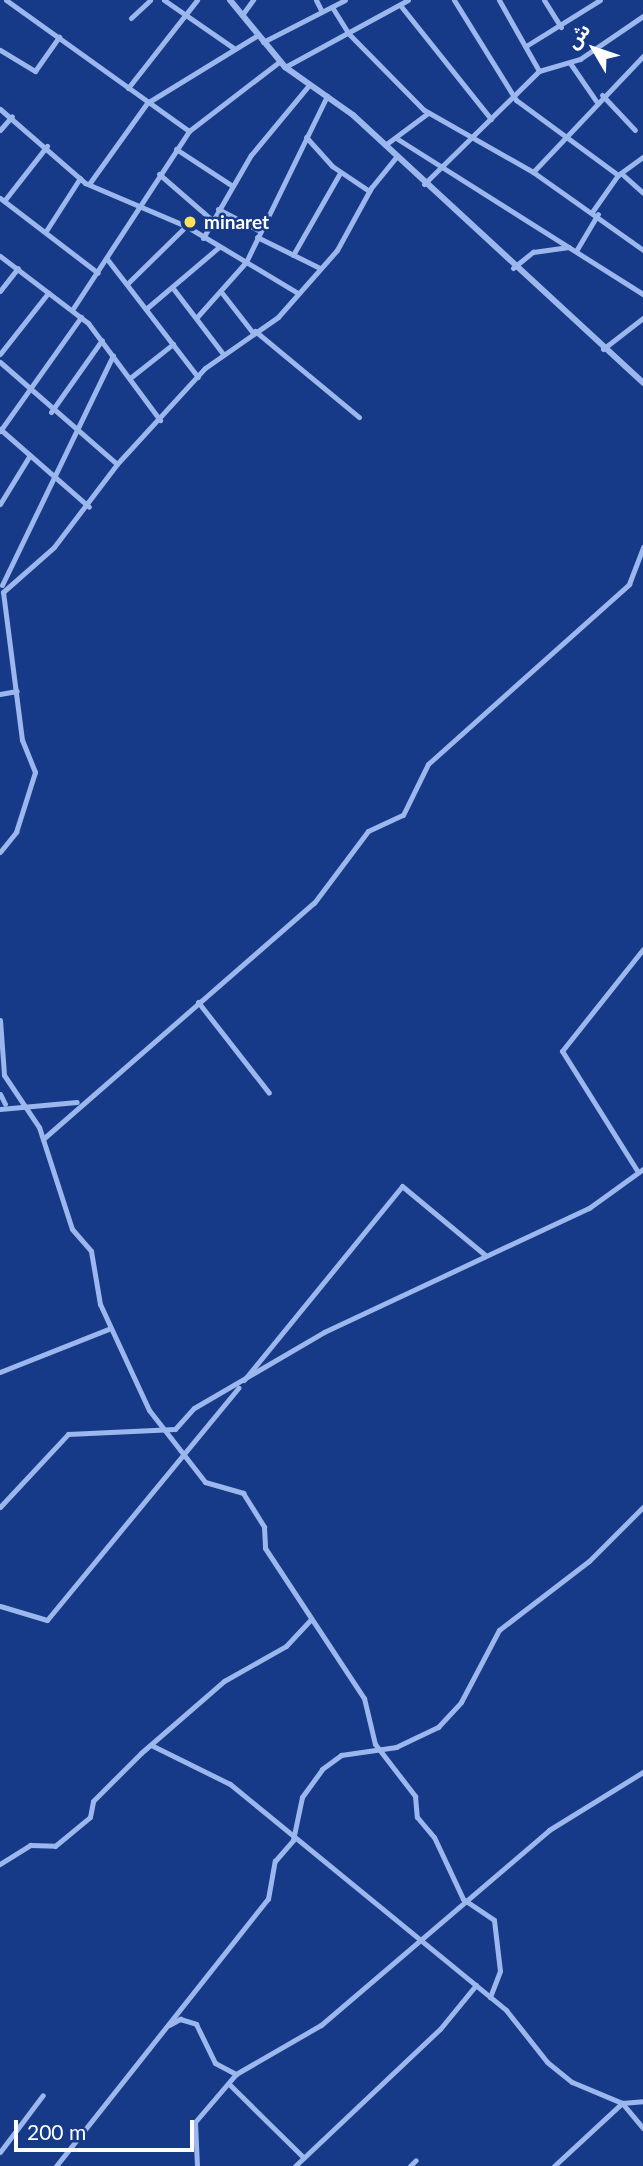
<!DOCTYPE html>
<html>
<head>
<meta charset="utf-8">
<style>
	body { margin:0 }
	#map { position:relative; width:643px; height:2166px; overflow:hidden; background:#163a87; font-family:Lato,"Noto Sans Arabic",sans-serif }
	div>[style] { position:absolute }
	.minor>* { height:5px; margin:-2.5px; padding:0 2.5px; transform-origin:2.5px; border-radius:2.5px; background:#9bb7ee }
	.tertiary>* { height:6px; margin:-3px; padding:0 3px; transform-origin:3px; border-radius:3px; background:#9bb7ee }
	.dots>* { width:19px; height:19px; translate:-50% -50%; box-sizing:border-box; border:4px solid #163a87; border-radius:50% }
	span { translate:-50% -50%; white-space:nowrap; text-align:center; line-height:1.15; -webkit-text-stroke:5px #163a87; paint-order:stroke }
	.poi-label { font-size:19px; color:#fff; font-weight:700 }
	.left { translate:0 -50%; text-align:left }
	.north { position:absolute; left:559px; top:14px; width:70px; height:70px; -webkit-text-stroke:5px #163a87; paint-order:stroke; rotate:309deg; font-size:19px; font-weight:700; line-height:28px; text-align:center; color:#fff }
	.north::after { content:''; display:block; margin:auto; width:24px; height:32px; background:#fff; clip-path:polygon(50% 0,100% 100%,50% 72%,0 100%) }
	.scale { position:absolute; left:14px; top:2120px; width:180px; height:32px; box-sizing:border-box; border:4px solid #fff; border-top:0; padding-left:9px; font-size:21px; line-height:24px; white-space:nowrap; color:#fff; -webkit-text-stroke:5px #163a87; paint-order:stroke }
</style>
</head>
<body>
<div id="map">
	<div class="minor">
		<div style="left:6px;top:0;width:225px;rotate:35.6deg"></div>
		<div style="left:164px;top:0;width:86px;rotate:34.6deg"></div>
		<div style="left:316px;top:0;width:11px;rotate:63deg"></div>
		<div style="left:454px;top:0;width:118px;rotate:58.2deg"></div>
		<div style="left:516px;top:100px;width:127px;rotate:36.3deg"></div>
		<div style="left:499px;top:0;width:81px;rotate:60.6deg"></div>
		<div style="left:544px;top:0;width:32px;rotate:58deg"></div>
		<div style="left:400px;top:5px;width:146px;rotate:51.4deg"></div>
		<div style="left:332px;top:7px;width:31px;rotate:58deg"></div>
		<div style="left:348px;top:33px;width:108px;rotate:45.4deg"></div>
		<div style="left:424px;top:110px;width:125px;rotate:29.6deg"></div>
		<div style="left:533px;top:172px;width:135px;rotate:35.3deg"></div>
		<div style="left:242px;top:15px;width:19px;rotate:-54deg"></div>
		<div style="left:131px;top:18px;width:26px;rotate:-43deg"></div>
		<div style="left:263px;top:42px;width:92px;rotate:-27.1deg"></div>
		<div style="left:526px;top:46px;width:87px;rotate:-31.9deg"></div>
		<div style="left:0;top:50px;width:41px;rotate:31deg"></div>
		<div style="left:35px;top:71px;width:42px;rotate:-54.8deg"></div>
		<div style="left:570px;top:63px;width:46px;rotate:55.6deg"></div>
		<div style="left:285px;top:67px;width:140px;rotate:-28.6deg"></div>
		<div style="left:128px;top:88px;width:112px;rotate:-51.9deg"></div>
		<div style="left:602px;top:95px;width:48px;rotate:46.7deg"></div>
		<div style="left:0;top:109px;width:113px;rotate:41deg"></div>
		<div style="left:85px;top:183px;width:110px;rotate:23.1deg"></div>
		<div style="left:186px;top:226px;width:131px;rotate:30.9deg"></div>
		<div style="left:0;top:130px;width:18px;rotate:-49deg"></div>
		<div style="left:306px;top:137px;width:39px;rotate:48deg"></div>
		<div style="left:332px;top:166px;width:45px;rotate:34deg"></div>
		<div style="left:396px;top:138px;width:292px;rotate:32.3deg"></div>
		<div style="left:385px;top:145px;width:54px;rotate:-36.7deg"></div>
		<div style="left:176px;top:149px;width:66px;rotate:33.2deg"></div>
		<div style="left:533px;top:172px;width:160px;rotate:-46.5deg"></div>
		<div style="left:159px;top:174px;width:70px;rotate:41deg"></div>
		<div style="left:622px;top:174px;width:28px;rotate:42deg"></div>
		<div style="left:89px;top:184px;width:100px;rotate:-54.4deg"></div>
		<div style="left:147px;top:103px;width:130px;rotate:-31.5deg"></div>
		<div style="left:424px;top:184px;width:161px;rotate:-44.5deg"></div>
		<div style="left:539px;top:71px;width:43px;rotate:-16.3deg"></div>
		<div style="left:580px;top:59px;width:76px;rotate:-34.3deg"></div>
		<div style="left:0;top:198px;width:123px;rotate:37.4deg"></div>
		<div style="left:4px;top:201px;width:70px;rotate:-52deg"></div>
		<div style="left:218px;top:209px;width:47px;rotate:27.6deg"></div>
		<div style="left:592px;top:212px;width:45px;rotate:-54.9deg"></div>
		<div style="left:618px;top:175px;width:31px;rotate:-36deg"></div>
		<div style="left:46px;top:231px;width:63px;rotate:-57.3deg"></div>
		<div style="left:257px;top:237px;width:70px;rotate:26.2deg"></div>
		<div style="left:203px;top:238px;width:96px;rotate:-60deg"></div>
		<div style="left:251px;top:155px;width:92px;rotate:-50.3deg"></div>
		<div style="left:576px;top:251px;width:43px;rotate:-59.3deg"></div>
		<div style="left:293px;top:255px;width:95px;rotate:-60.2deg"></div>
		<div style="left:0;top:256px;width:111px;rotate:37.3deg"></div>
		<div style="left:88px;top:323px;width:121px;rotate:53.4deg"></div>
		<div style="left:107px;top:259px;width:149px;rotate:52.4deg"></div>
		<div style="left:513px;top:268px;width:26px;rotate:-39deg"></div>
		<div style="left:533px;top:252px;width:36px;rotate:-8deg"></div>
		<div style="left:128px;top:283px;width:81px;rotate:-44.5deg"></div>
		<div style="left:172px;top:287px;width:84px;rotate:52.7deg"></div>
		<div style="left:0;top:291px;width:29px;rotate:-52deg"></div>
		<div style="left:222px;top:293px;width:51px;rotate:52.2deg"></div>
		<div style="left:147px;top:308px;width:94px;rotate:-40.3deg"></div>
		<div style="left:72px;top:310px;width:214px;rotate:-56.8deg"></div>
		<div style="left:189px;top:131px;width:113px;rotate:-37.5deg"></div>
		<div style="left:197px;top:317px;width:74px;rotate:-48.3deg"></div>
		<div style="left:246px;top:262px;width:185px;rotate:-64deg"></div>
		<div style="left:255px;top:331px;width:135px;rotate:39.6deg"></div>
		<div style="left:603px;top:349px;width:51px;rotate:-37.8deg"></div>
		<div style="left:0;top:354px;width:78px;rotate:-51.8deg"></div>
		<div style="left:0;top:362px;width:155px;rotate:41.1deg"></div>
		<div style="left:130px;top:378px;width:55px;rotate:-38.3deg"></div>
		<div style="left:51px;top:412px;width:88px;rotate:-54.7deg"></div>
		<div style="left:0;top:429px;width:118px;rotate:41.2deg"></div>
		<div style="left:0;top:431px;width:140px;rotate:-54.6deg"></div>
		<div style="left:0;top:504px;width:57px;rotate:-58.5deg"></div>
		<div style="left:2px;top:585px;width:255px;rotate:-64.2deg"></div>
		<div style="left:0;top:694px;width:17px;rotate:-10deg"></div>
		<div style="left:0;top:852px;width:26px;rotate:-51deg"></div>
		<div style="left:16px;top:832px;width:63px;rotate:-72.4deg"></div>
		<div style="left:35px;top:772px;width:35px;rotate:-112deg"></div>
		<div style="left:22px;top:740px;width:149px;rotate:-97.3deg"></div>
		<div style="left:3px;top:592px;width:68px;rotate:-41.4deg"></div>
		<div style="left:54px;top:547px;width:104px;rotate:-52.8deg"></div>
		<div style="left:117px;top:464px;width:130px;rotate:-47.5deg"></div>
		<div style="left:205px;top:368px;width:89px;rotate:-34.9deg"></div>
		<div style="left:278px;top:317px;width:89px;rotate:-48.6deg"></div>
		<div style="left:337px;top:250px;width:71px;rotate:-61.3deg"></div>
		<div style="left:371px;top:188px;width:41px;rotate:-50.9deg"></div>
		<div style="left:198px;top:1002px;width:115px;rotate:52deg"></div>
		<div style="left:0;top:1020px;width:55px;rotate:85.8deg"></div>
		<div style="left:4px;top:1075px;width:63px;rotate:56.1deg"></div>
		<div style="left:39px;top:1127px;width:107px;rotate:72.1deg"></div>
		<div style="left:72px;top:1229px;width:29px;rotate:49deg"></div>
		<div style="left:91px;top:1251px;width:54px;rotate:80.4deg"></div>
		<div style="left:100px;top:1304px;width:117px;rotate:65.2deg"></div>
		<div style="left:149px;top:1410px;width:91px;rotate:52.1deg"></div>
		<div style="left:205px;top:1482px;width:40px;rotate:16deg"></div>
		<div style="left:243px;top:1493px;width:40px;rotate:58deg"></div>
		<div style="left:264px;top:1527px;width:21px;rotate:87deg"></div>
		<div style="left:265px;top:1548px;width:180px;rotate:56.6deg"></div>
		<div style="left:364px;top:1698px;width:47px;rotate:76.6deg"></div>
		<div style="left:375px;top:1744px;width:66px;rotate:52.4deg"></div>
		<div style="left:415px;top:1796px;width:21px;rotate:85deg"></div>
		<div style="left:417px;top:1817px;width:26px;rotate:50deg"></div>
		<div style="left:434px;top:1837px;width:68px;rotate:64.9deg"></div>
		<div style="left:463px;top:1899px;width:37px;rotate:34deg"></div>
		<div style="left:494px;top:1920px;width:51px;rotate:83.3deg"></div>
		<div style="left:500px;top:1971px;width:28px;rotate:111deg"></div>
		<div style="left:0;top:1094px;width:11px;rotate:63deg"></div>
		<div style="left:0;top:1109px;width:77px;rotate:-5.2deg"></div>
		<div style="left:43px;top:1139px;width:359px;rotate:-41.1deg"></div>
		<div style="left:314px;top:903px;width:90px;rotate:-53.1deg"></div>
		<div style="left:368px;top:831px;width:38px;rotate:-25deg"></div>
		<div style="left:403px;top:815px;width:57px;rotate:-63.9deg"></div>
		<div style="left:428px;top:764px;width:270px;rotate:-41.8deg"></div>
		<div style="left:629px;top:584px;width:40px;rotate:-69deg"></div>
		<div style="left:638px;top:1172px;width:143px;rotate:-122.1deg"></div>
		<div style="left:562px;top:1051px;width:130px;rotate:-51.5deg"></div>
		<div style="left:0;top:1372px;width:119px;rotate:-21.6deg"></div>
		<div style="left:244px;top:1380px;width:250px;rotate:-50.8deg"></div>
		<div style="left:402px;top:1186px;width:108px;rotate:39.7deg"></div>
		<div style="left:0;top:1507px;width:100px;rotate:-47deg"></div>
		<div style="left:68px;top:1434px;width:107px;rotate:-2.7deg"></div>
		<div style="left:175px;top:1429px;width:28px;rotate:-48deg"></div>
		<div style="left:194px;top:1408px;width:151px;rotate:-30.3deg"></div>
		<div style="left:324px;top:1332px;width:293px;rotate:-25.1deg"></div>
		<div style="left:589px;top:1208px;width:67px;rotate:-35.8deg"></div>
		<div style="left:0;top:1606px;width:49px;rotate:16.6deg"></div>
		<div style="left:47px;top:1620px;width:301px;rotate:-50.5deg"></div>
		<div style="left:151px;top:1745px;width:88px;rotate:26.3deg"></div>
		<div style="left:230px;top:1784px;width:357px;rotate:39.3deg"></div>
		<div style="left:506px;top:2010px;width:66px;rotate:51.7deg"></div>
		<div style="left:547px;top:2062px;width:32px;rotate:39deg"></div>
		<div style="left:572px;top:2082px;width:54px;rotate:22.8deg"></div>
		<div style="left:622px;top:2103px;width:33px;rotate:50deg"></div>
		<div style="left:0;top:1864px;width:36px;rotate:-32deg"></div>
		<div style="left:30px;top:1845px;width:25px;rotate:2deg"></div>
		<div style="left:55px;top:1846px;width:45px;rotate:-39.6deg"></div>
		<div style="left:90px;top:1817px;width:16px;rotate:-79deg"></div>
		<div style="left:93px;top:1801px;width:68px;rotate:-45deg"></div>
		<div style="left:141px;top:1753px;width:110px;rotate:-40.9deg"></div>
		<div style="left:224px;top:1681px;width:71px;rotate:-29.4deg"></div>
		<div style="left:286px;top:1646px;width:37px;rotate:-47deg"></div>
		<div style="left:169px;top:2025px;width:13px;rotate:-29deg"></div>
		<div style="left:180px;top:2019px;width:17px;rotate:17deg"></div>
		<div style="left:196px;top:2024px;width:43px;rotate:64deg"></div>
		<div style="left:215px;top:2063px;width:24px;rotate:28deg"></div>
		<div style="left:229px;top:2084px;width:104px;rotate:44.6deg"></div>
		<div style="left:0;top:2152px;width:71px;rotate:-53deg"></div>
		<div style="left:56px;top:2166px;width:341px;rotate:-51.6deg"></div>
		<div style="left:268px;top:1899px;width:39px;rotate:-80deg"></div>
		<div style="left:275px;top:1861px;width:28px;rotate:-49deg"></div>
		<div style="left:293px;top:1840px;width:44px;rotate:-78.2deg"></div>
		<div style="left:302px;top:1797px;width:34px;rotate:-54deg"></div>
		<div style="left:322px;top:1769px;width:24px;rotate:-36deg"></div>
		<div style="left:341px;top:1755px;width:56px;rotate:-8.3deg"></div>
		<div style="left:396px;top:1747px;width:47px;rotate:-25.5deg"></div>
		<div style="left:438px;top:1727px;width:34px;rotate:-47deg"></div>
		<div style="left:461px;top:1702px;width:81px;rotate:-62.2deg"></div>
		<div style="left:499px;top:1630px;width:113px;rotate:-37.5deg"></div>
		<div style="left:589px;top:1561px;width:76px;rotate:-45deg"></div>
		<div style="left:197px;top:2166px;width:44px;rotate:-92.6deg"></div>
		<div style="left:195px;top:2122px;width:63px;rotate:-49.5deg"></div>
		<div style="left:236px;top:2074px;width:98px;rotate:-30deg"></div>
		<div style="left:321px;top:2025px;width:300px;rotate:-40.5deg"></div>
		<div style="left:549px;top:1830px;width:110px;rotate:-31.7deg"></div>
		<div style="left:295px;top:2166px;width:199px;rotate:-43.4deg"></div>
		<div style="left:440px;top:2029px;width:57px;rotate:-50.7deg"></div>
		<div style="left:410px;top:2166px;width:8px;rotate:-45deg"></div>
		<div style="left:554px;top:2166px;width:93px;rotate:-42.8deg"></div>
		<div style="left:622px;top:2103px;width:21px;rotate:-5deg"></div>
	</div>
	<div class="tertiary">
		<div style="left:230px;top:0;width:87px;rotate:50.6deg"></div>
		<div style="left:285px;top:67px;width:83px;rotate:35.2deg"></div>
		<div style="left:353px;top:115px;width:395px;rotate:42.7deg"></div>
	</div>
	<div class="dots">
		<div style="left:190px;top:222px;background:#ffe258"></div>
	</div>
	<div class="poi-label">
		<span class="left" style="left:204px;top:222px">minaret</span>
	</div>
	<div class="north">ش</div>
	<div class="scale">200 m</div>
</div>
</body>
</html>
